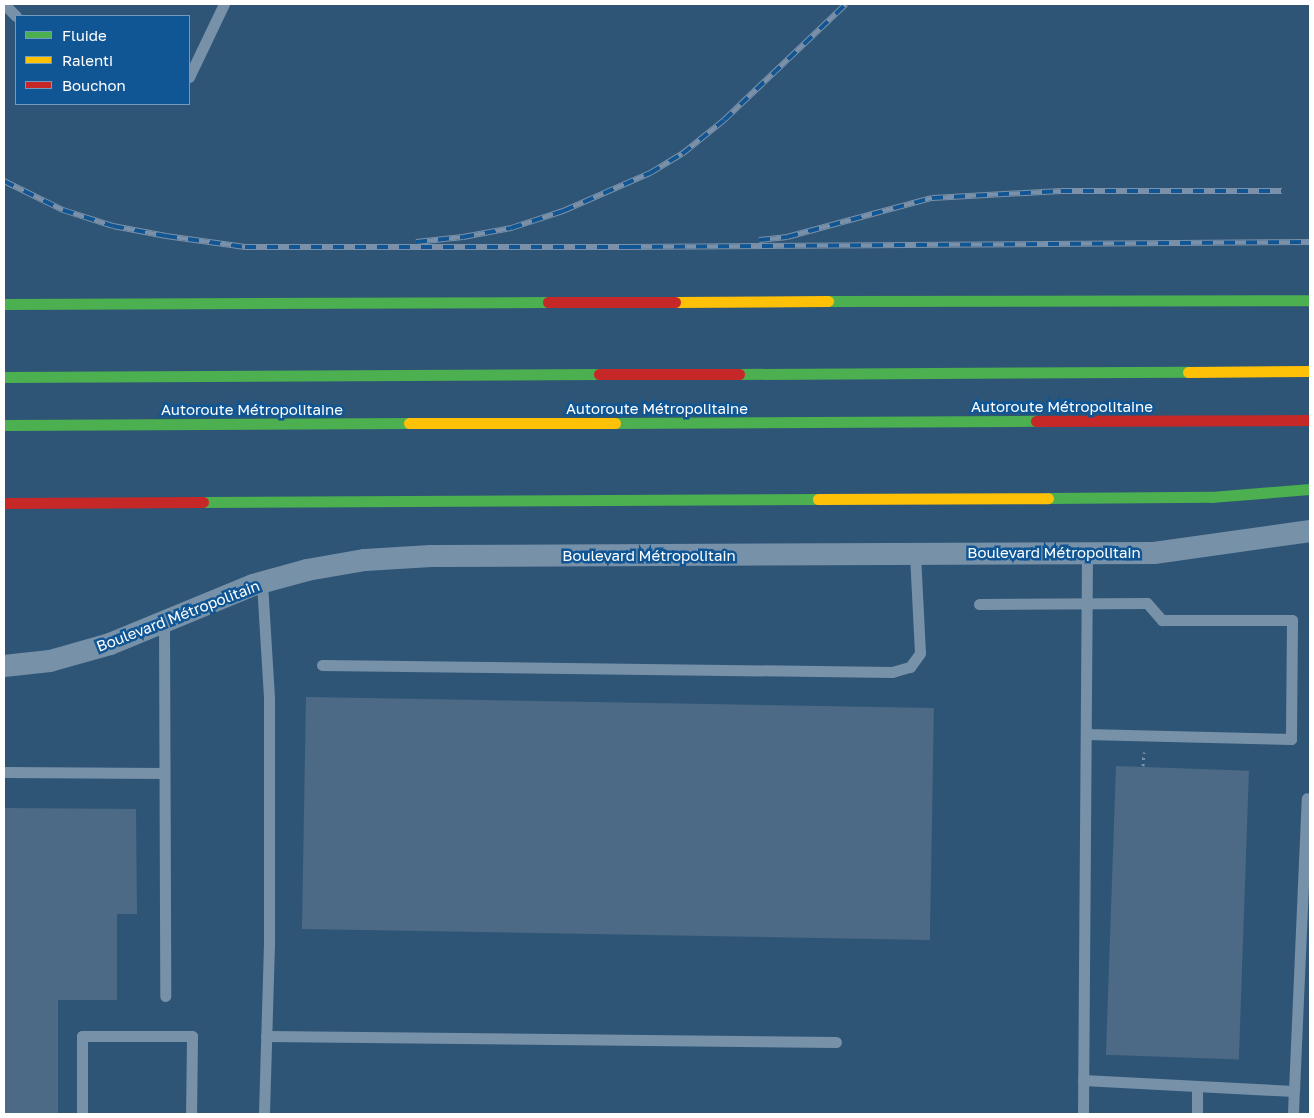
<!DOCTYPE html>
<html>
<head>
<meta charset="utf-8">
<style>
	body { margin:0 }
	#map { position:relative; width:1314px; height:1118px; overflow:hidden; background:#2f5576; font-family:"Golos Text",sans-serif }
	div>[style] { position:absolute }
	.building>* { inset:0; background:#4c6a85; transform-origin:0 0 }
	.path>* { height:3px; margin-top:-1.5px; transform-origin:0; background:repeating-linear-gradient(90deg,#7791a9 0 2.5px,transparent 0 6.5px) }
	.lane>* { height:11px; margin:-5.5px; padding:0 5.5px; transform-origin:5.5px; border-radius:5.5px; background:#7791a9 }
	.street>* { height:22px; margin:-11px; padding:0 11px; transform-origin:11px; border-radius:11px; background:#7791a9 }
	.fast>* { height:11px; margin:-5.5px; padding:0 5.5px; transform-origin:5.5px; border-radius:5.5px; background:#4caf50 }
	.slow>* { height:11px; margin:-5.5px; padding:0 5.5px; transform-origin:5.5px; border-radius:5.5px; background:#ffc107 }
	.jam>* { height:11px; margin:-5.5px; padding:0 5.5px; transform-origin:5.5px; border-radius:5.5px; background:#c62828 }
	.rail>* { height:5.5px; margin-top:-2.75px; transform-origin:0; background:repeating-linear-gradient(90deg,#115694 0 11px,#7a91a9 0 22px); box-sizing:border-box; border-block:1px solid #7a91a9 }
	span { translate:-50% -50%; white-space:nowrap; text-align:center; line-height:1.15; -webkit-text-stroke:5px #115694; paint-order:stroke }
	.street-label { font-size:15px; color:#fff }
	.frame { position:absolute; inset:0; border:5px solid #fff; pointer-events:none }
	.legend { position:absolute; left:15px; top:15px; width:175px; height:90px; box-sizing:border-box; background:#115694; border:1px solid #709abf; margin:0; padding:6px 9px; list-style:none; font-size:15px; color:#fff }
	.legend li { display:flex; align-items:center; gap:10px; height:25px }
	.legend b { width:25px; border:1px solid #709abf }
</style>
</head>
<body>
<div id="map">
	<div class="building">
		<div style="left:306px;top:697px;width:628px;height:232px;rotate:1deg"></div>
		<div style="left:1116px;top:766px;width:133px;height:289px;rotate:2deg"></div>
		<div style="clip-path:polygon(4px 808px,136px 809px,137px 914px,117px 914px,117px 1000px,58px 1000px,58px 1114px,4px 1114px)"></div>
	</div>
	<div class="path">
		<div style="left:1143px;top:766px;width:14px;rotate:-86deg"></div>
	</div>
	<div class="lane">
		<div style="left:4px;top:4px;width:17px;rotate:45deg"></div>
		<div style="left:189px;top:77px;width:81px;rotate:-64.4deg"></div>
		<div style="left:262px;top:583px;width:115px;rotate:86.5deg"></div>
		<div style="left:269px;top:698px;width:246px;rotate:90deg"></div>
		<div style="left:269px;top:944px;width:170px;rotate:91.7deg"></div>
		<div style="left:979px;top:604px;width:168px;rotate:-0.3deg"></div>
		<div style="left:1147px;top:603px;width:23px;rotate:49deg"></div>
		<div style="left:1162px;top:620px;width:130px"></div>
		<div style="left:1292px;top:620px;width:119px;rotate:90.5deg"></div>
		<div style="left:1291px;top:739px;width:205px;rotate:-178.6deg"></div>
		<div style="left:164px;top:622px;width:374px;rotate:89.8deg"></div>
		<div style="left:322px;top:665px;width:570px;rotate:0.7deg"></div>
		<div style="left:892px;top:672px;width:19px;rotate:-16deg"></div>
		<div style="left:910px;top:667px;width:17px;rotate:-54deg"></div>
		<div style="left:920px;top:653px;width:99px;rotate:-92.9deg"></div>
		<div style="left:4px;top:772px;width:160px;rotate:0.4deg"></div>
		<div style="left:266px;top:1036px;width:570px;rotate:0.6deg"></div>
		<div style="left:1083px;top:1080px;width:211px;rotate:3deg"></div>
		<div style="left:1294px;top:1091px;width:293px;rotate:-87.5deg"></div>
		<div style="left:82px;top:1114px;width:78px;rotate:-90deg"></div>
		<div style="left:82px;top:1036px;width:110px"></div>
		<div style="left:192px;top:1036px;width:78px;rotate:90.7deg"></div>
		<div style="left:1083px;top:1114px;width:561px;rotate:-89.59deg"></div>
		<div style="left:1197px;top:1114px;width:28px;rotate:-90deg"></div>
		<div style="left:1293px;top:1114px;width:23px;rotate:-88deg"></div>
	</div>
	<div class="street">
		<div style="left:4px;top:666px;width:46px;rotate:-6.2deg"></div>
		<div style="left:50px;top:661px;width:62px;rotate:-15.8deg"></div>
		<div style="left:110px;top:644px;width:155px;rotate:-22.4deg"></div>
		<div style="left:253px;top:585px;width:56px;rotate:-15.5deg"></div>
		<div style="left:307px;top:570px;width:59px;rotate:-9.8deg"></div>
		<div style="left:365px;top:560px;width:66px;rotate:-3.5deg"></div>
		<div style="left:431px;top:556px;width:723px;rotate:-0.24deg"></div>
		<div style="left:1154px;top:553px;width:158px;rotate:-8deg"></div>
	</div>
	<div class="fast">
		<div style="left:828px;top:301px;width:482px;rotate:-0.1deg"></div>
		<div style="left:4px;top:304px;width:544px;rotate:-0.21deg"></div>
		<div style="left:739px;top:374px;width:449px;rotate:-0.3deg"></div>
		<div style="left:4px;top:377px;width:595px;rotate:-0.29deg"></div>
		<div style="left:615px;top:423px;width:421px;rotate:-0.3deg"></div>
		<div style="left:4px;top:425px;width:405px;rotate:-0.3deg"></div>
		<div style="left:1048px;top:498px;width:163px;rotate:-0.4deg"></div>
		<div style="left:1211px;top:497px;width:99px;rotate:-4.6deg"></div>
		<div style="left:203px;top:502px;width:615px;rotate:-0.28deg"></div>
	</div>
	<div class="slow">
		<div style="left:675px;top:302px;width:153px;rotate:-0.4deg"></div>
		<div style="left:1188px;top:372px;width:122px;rotate:-0.5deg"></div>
		<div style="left:409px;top:423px;width:206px"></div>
		<div style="left:818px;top:499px;width:230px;rotate:-0.2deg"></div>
	</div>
	<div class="jam">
		<div style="left:548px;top:302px;width:127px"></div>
		<div style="left:599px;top:374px;width:140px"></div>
		<div style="left:1036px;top:421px;width:274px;rotate:-0.2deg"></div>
		<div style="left:4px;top:503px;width:199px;rotate:-0.3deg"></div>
	</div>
	<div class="rail">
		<div style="left:4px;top:181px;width:66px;rotate:26.2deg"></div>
		<div style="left:63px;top:210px;width:52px;rotate:17.7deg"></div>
		<div style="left:113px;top:226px;width:54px;rotate:10.7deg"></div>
		<div style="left:166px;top:236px;width:80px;rotate:7.9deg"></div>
		<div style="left:245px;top:247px;width:385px"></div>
		<div style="left:630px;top:247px;width:680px;rotate:-0.42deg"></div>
		<div style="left:759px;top:240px;width:28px;rotate:-6deg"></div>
		<div style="left:787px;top:237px;width:150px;rotate:-15.1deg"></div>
		<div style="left:932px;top:198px;width:129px;rotate:-3.1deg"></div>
		<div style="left:1061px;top:191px;width:221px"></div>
		<div style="left:416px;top:242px;width:47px;rotate:-6.1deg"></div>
		<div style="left:463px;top:237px;width:49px;rotate:-10.6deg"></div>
		<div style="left:511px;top:228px;width:55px;rotate:-18.1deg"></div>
		<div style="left:563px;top:211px;width:95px;rotate:-23.6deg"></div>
		<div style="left:650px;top:173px;width:37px;rotate:-31deg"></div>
		<div style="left:682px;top:154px;width:54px;rotate:-39deg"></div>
		<div style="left:724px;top:120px;width:168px;rotate:-43.6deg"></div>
	</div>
	<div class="street-label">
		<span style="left:1062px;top:407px">Autoroute Métropolitaine</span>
		<span style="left:657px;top:409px">Autoroute Métropolitaine</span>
		<span style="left:252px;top:410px">Autoroute Métropolitaine</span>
		<span style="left:1054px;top:553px">Boulevard Métropolitain</span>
		<span style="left:649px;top:556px">Boulevard Métropolitain</span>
		<span style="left:178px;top:616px;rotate:-21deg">Boulevard Métropolitain</span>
	</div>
	<div class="frame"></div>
	<ul class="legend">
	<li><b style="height:6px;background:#4caf50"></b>Fluide</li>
	<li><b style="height:6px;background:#ffc107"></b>Ralenti</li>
	<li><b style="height:6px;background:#c62828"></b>Bouchon</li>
	</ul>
</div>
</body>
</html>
